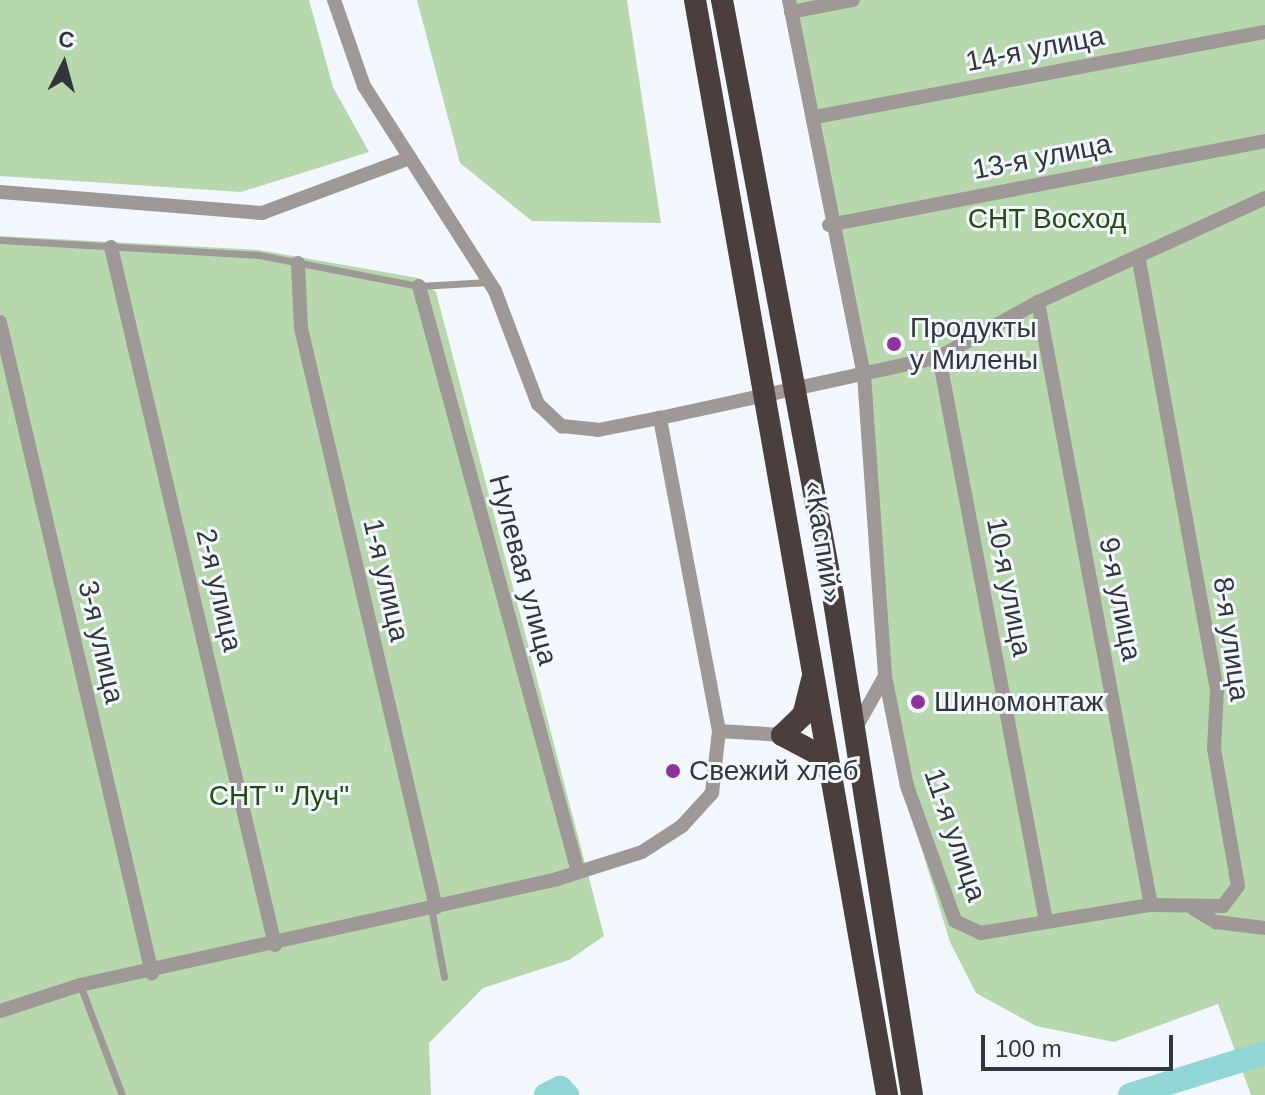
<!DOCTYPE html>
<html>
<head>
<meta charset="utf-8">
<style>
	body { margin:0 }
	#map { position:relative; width:1265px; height:1095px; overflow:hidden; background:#f2f8fe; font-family:Helvetica,sans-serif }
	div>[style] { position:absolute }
	.green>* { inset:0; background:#b7d7ac }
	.river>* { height:24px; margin:-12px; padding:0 12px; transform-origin:12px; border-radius:12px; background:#91d7d7 }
	.service>* { height:7px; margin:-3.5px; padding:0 3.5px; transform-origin:3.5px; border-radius:3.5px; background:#9e9896 }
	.minor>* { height:14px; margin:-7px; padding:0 7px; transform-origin:7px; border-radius:7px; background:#9e9896 }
	.trunk>* { height:22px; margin:-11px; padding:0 11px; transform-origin:11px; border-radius:11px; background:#4a3f3c }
	.dots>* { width:22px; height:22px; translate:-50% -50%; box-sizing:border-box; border:4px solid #f2f8fe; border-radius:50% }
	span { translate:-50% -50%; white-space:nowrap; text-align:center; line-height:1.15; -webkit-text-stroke:6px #f2f8fe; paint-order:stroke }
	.street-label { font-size:28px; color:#33373b }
	.park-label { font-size:28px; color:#234c0f }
	.poi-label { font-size:28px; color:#33373b }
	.left { translate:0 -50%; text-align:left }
	.north { position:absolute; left:24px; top:24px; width:80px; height:80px; -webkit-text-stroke:6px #f2f8fe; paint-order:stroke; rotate:6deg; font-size:22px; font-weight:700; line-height:32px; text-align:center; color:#33373b }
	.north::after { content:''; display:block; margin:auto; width:28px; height:36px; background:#33373b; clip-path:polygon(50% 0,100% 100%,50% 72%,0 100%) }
	.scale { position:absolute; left:981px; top:1035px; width:192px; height:36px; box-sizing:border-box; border:4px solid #33373b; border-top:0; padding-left:10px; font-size:24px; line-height:28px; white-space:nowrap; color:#33373b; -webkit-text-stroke:6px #f2f8fe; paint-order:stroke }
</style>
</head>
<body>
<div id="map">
	<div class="green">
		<div style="clip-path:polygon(0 0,309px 0,333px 87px,369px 152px,241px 192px,0 176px)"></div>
		<div style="clip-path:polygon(417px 0,627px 0,661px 223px,532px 221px,460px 163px)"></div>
		<div style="clip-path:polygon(784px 0,1265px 0,1265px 1095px,1251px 1095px,1218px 1004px,1114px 1042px,1036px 1026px,976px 993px,950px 942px,904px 791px,879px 674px,864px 393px)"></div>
		<div style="clip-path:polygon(0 236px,259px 250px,418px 278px,436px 292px,604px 936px,569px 960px,483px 988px,429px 1043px,431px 1095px,0 1095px)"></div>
	</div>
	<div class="river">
		<div style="left:546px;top:1095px;width:16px;rotate:-27deg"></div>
		<div style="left:560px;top:1088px;width:10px;rotate:45deg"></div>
		<div style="left:1130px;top:1095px;width:141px;rotate:-17.3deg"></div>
	</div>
	<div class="service">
		<div style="left:0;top:240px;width:259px;rotate:3.3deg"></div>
		<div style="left:259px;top:255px;width:163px;rotate:11deg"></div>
		<div style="left:419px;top:286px;width:70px;rotate:-3.3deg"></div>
		<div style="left:431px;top:908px;width:70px;rotate:79.3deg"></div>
		<div style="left:80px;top:985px;width:118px;rotate:69.1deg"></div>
	</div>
	<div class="minor">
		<div style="left:334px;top:0;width:91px;rotate:70.8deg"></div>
		<div style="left:364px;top:86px;width:243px;rotate:57.4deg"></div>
		<div style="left:495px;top:291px;width:121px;rotate:69.2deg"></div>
		<div style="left:538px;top:404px;width:33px;rotate:43deg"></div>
		<div style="left:562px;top:426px;width:36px;rotate:6deg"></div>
		<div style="left:598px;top:430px;width:63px;rotate:-11deg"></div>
		<div style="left:789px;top:0;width:382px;rotate:78.7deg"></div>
		<div style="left:864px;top:375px;width:302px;rotate:86deg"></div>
		<div style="left:885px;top:676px;width:112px;rotate:78.7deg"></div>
		<div style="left:907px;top:786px;width:143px;rotate:70.4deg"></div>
		<div style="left:955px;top:921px;width:29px;rotate:25deg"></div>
		<div style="left:981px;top:933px;width:172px;rotate:-9.4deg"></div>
		<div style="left:1151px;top:905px;width:72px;rotate:0.8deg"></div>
		<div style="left:1223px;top:906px;width:25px;rotate:-53deg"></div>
		<div style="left:1238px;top:886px;width:139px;rotate:-99.9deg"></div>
		<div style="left:1214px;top:749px;width:59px;rotate:-87.1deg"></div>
		<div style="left:1217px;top:690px;width:440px;rotate:-100.3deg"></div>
		<div style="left:791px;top:12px;width:63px;rotate:-11deg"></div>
		<div style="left:815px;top:117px;width:458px;rotate:-10.7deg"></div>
		<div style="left:0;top:192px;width:263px;rotate:4.6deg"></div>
		<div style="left:262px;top:213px;width:158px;rotate:-20.4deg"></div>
		<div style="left:829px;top:225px;width:444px;rotate:-10.9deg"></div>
		<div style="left:111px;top:247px;width:717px;rotate:76.78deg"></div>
		<div style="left:298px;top:263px;width:65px;rotate:87.4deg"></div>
		<div style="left:301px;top:328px;width:595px;rotate:76.88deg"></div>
		<div style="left:419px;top:286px;width:603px;rotate:74.81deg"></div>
		<div style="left:1038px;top:302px;width:613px;rotate:79.39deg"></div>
		<div style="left:0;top:322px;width:669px;rotate:76.86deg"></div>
		<div style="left:939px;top:357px;width:574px;rotate:79.26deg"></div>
		<div style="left:719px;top:731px;width:319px;rotate:-100.7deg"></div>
		<div style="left:660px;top:418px;width:286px;rotate:-12.3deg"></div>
		<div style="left:939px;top:357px;width:113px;rotate:-29.1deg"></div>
		<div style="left:1038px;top:302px;width:250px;rotate:-24.6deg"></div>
		<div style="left:854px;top:731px;width:63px;rotate:-60.6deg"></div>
		<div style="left:1194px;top:909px;width:26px;rotate:31deg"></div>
		<div style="left:1216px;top:922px;width:49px;rotate:7deg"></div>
		<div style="left:0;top:1011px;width:84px;rotate:-18deg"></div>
		<div style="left:80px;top:985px;width:489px;rotate:-12.5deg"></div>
		<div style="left:557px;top:879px;width:89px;rotate:-17.6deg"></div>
		<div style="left:642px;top:852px;width:48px;rotate:-33deg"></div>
		<div style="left:682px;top:826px;width:45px;rotate:-47.7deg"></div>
		<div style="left:712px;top:793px;width:62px;rotate:-83.6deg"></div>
		<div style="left:719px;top:731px;width:63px;rotate:3.6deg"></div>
	</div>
	<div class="trunk">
		<div style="left:695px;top:0;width:1112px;rotate:80.05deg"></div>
		<div style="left:722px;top:0;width:605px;rotate:79.43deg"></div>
		<div style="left:833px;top:595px;width:506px;rotate:81.02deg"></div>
		<div style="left:812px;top:680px;width:36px;rotate:104deg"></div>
		<div style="left:803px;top:715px;width:29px;rotate:136deg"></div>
		<div style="left:782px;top:735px;width:38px;rotate:28deg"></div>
		<div style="left:816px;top:753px;width:22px;rotate:54deg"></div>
	</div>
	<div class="dots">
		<div style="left:894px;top:344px;background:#8f329d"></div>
		<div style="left:918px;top:702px;background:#8f329d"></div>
		<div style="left:673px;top:771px;background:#8f329d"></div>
	</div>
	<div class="street-label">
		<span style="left:1035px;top:49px;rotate:-11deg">14-я улица</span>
		<span style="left:1042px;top:157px;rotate:-11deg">13-я улица</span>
		<span style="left:823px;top:542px;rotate:81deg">«Каспий»</span>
		<span style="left:523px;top:570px;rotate:75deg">Нулевая улица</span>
		<span style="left:386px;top:580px;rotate:77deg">1-я улица</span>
		<span style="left:1009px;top:587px;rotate:79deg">10-я улица</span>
		<span style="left:219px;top:590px;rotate:77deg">2-я улица</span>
		<span style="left:1120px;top:599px;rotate:79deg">9-я улица</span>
		<span style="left:1231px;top:639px;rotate:82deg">8-я улица</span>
		<span style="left:101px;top:642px;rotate:77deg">3-я улица</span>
		<span style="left:955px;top:835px;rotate:71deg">11-я улица</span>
	</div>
	<div class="park-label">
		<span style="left:1047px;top:219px">СНТ Восход</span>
		<span style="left:279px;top:796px">СНТ " Луч"</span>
	</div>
	<div class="poi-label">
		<span class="left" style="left:910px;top:344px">Продукты<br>у Милены</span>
		<span class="left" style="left:934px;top:702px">Шиномонтаж</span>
		<span class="left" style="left:689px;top:771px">Свежий хлеб</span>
	</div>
	<div class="north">С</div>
	<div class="scale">100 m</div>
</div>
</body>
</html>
